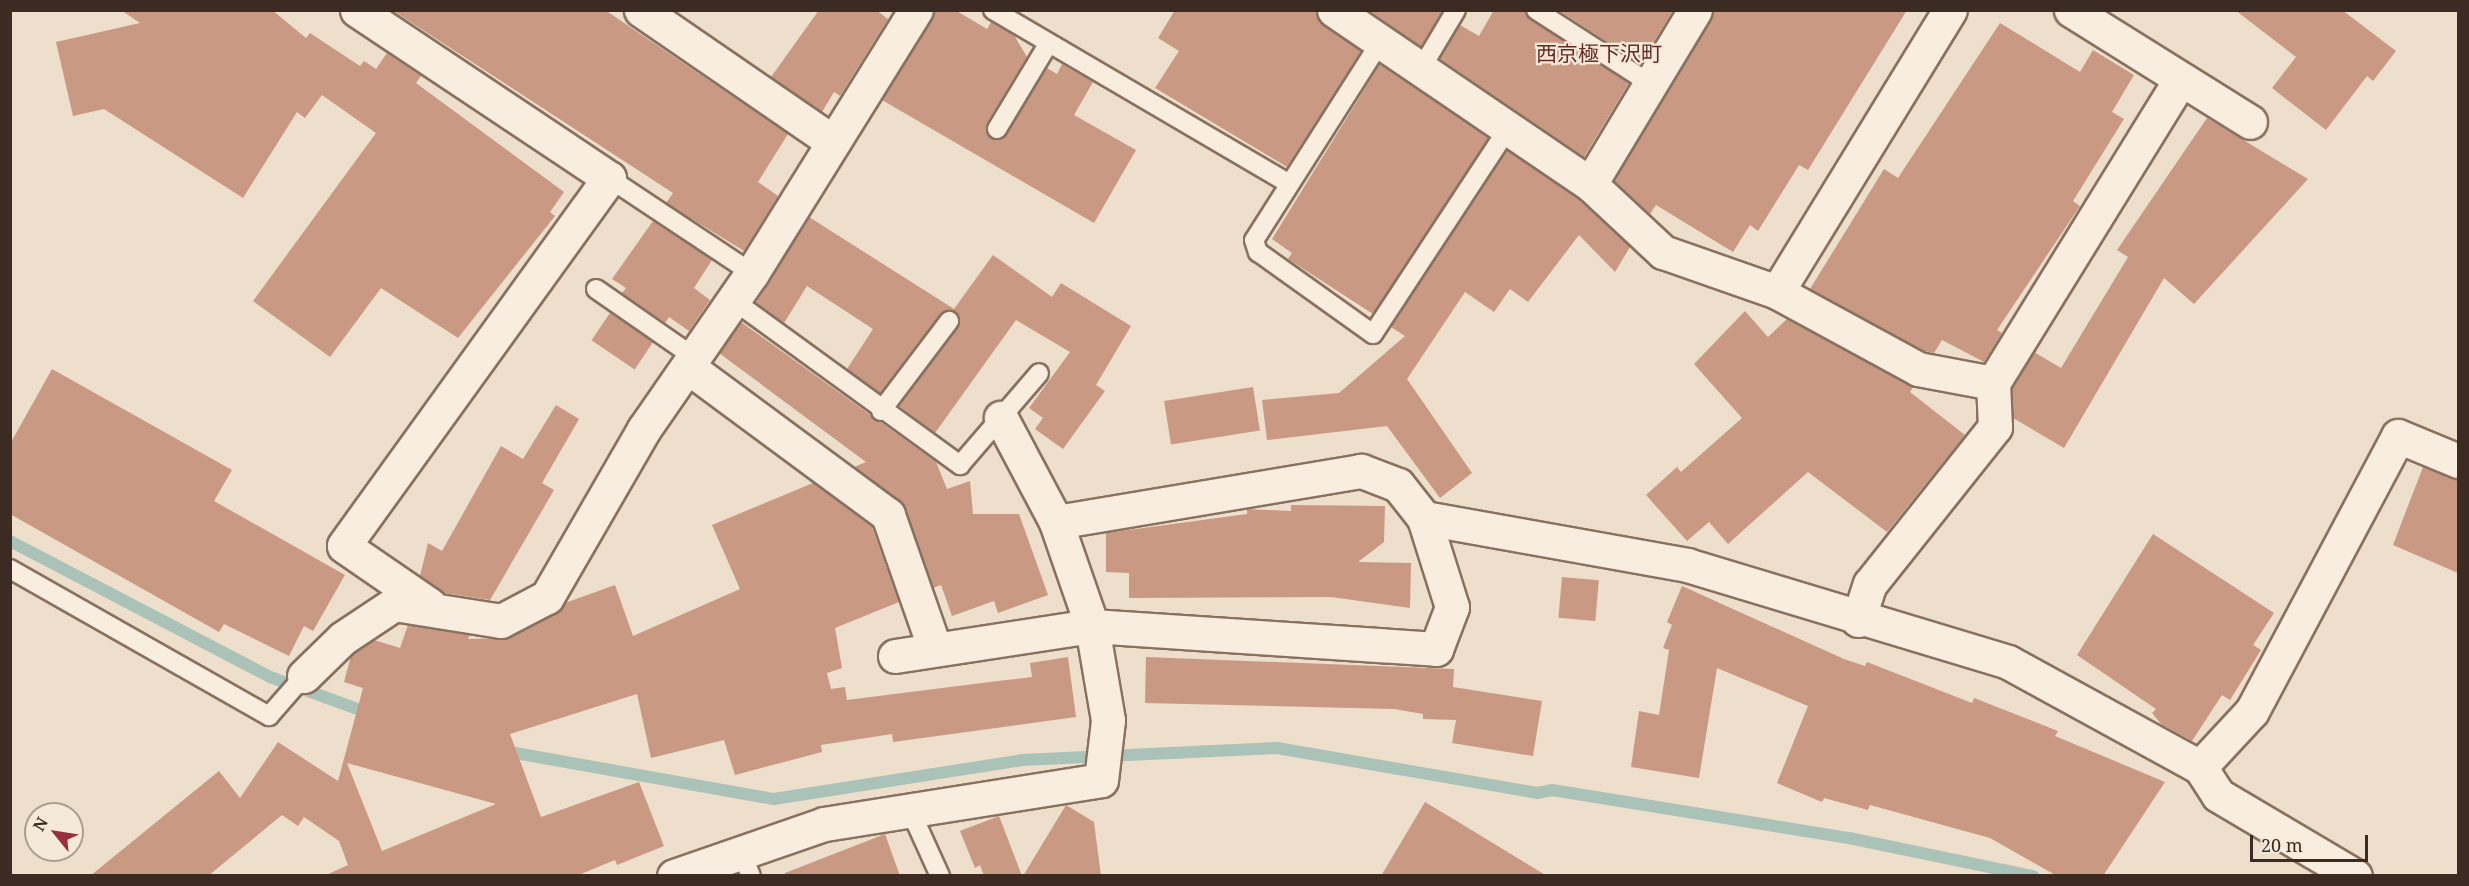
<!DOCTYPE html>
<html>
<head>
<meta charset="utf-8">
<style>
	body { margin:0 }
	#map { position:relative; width:2469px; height:886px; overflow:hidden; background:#eddfcb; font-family:"Noto Serif","Noto Sans JP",serif }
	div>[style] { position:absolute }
	.stream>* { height:12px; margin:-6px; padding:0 6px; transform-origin:6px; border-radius:6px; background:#abc2b9 }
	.building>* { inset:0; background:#c99983; transform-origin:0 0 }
	.roads { filter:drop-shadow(2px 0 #89715f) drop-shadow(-2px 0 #89715f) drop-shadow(0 2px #89715f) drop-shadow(0 -2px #89715f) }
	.lane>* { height:18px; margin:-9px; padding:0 9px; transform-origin:9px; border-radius:9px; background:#f8edde }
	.street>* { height:33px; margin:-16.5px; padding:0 16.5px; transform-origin:16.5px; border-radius:16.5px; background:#f8edde }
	span { translate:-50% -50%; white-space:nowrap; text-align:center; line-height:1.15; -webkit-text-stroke:4.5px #f5eada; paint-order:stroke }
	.neighbourhood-label { font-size:21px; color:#652a23 }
	.frame { position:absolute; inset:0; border:12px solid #3b2b22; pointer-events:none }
	.north { position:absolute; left:24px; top:802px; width:60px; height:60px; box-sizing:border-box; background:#f5eada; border:2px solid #ab9e90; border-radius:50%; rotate:300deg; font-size:16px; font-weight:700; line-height:24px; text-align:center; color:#3b2b22 }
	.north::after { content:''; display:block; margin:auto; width:21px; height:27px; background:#96323d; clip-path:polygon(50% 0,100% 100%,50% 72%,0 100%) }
	.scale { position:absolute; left:2250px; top:835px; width:118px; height:27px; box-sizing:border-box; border:3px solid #3b2b22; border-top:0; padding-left:8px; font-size:18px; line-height:21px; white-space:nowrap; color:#3b2b22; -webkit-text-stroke:4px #f5eada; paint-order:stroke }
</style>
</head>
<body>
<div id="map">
	<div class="stream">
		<div style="left:10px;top:541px;width:293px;rotate:27.6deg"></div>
		<div style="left:270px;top:677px;width:108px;rotate:20.1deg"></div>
		<div style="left:504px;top:751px;width:274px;rotate:10.1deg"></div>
		<div style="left:774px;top:799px;width:251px;rotate:-8.9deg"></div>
		<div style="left:1022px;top:760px;width:255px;rotate:-2.7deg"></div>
		<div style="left:1277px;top:748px;width:264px;rotate:9.8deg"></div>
		<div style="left:1537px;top:793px;width:15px;rotate:-11deg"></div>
		<div style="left:1552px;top:790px;width:301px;rotate:9.2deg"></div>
		<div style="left:1849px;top:838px;width:188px;rotate:11.7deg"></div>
	</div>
	<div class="building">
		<div style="clip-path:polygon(121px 10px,272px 10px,306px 38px,310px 33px,360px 66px,364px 61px,376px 69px,387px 53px,421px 76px,416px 83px,564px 192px,550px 212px,555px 216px,458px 338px,381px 288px,330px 357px,253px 301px,376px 133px,322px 95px,305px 118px,297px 112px,243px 198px,104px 109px,73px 116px,56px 42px,140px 23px)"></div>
		<div style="clip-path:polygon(392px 10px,605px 10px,788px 134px,758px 182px,778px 196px,744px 251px,666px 203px,673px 193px)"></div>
		<div style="clip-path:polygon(819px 10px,876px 10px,888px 19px,840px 96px,834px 92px,822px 112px,771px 77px)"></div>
		<div style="clip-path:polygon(935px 10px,955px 10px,987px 29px,991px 22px,1014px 35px,1027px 57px,987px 123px,992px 139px,1006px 135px,1047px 68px,1057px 74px,1062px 64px,1093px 82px,1074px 115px,1136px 150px,1094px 223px,882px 100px)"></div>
		<div style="clip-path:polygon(1175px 10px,1316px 10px,1323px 25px,1361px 51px,1287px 167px,1155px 88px,1179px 51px,1158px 38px)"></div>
		<div style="clip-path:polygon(1368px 10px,1438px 10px,1441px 13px,1421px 47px)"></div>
		<div style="clip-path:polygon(1494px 10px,1525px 10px,1530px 19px,1629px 83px,1584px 157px,1440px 59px,1460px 25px,1479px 36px)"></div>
		<div style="clip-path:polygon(1558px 10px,1673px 10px,1641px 64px)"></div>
		<div style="clip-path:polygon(1714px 10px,1907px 10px,1808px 170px,1799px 165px,1758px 231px,1750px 225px,1733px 252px,1656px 205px,1650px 214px,1614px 181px)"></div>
		<div style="clip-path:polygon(2235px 10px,2342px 10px,2396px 51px,2373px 81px,2367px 76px,2326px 130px,2272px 88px,2296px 57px)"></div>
		<div style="clip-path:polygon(2000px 23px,2080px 72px,2093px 50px,2134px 75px,2112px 112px,2124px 119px,2073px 201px,2080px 206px,1997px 330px,2002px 333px,1984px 362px,1942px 340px,1934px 353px,1924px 351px,1810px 289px,1884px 169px,1898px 178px)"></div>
		<div style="clip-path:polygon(1380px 64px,1489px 138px,1373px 314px,1288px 259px,1292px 253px,1272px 239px)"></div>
		<div style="clip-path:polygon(2207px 118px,2308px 179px,2194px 304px,2164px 278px,2064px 448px,2013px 418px,2012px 388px,2034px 352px,2061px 368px,2128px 257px,2117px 250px)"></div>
		<div style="clip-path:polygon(1507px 150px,1578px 199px,1630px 247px,1615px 272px,1579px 235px,1528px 302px,1510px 289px,1494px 312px,1465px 292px,1407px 379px,1472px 473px,1440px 498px,1387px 426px,1267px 440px,1262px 400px,1339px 393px,1405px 336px,1391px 327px)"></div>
		<div style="clip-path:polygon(809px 217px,954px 309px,993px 255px,1052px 297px,1061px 283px,1131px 326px,1096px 385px,1105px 391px,1063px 449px,1035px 429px,1043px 418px,1029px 408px,1070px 352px,1016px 320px,935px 433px,899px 406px,958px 328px,955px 312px,940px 314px,880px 393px,847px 369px,873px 329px,807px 286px,784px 323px,756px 303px)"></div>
		<div style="clip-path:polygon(653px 221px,712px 260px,694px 288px,710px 300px,689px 331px,669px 317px,665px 323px,622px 293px,626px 288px,612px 279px)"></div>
		<div style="clip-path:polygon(1745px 311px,1768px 337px,1787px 319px,1913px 387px,1910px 392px,1965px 435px,1887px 532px,1808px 472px,1728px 544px,1709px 522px,1687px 541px,1646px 495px,1677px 467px,1681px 472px,1742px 418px,1694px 364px)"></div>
		<div style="left:610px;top:313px;width:52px;height:33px;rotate:34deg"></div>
		<div style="clip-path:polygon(741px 322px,936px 462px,947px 489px,970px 481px,973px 514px,1019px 514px,1048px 595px,998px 613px,994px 601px,952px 616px,941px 585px,933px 588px,905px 508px,854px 467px,866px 462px,719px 353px)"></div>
		<div style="clip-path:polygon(52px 369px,232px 470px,214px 501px,345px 575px,313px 631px,304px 626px,289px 656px,224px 624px,219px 632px,10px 514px,10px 444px)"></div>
		<div style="left:1253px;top:387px;width:44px;height:90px;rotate:81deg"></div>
		<div style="clip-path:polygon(556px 405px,579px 419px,542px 483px,554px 490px,490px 600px,444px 593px,420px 576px,428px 543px,442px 551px,501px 446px,523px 459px)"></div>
		<div style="clip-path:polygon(2423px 467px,2458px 480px,2458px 573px,2393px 545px)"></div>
		<div style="clip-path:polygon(evenodd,813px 483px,872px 527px,899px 602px,835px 628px,842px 668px,827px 673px,831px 689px,845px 687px,847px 700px,998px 681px,1032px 677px,1030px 663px,1068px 657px,1076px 717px,893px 742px,892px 734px,821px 745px,822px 752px,735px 775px,724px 740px,651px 758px,637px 694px,510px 734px,541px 817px,639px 782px,664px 846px,617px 865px,615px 860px,576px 876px,324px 876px,348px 865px,339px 841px,304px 817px,298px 826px,282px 815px,208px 876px,90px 876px,219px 771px,240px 798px,278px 742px,338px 781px,363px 688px,344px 682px,351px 656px,374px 640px,400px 648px,408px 625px,470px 635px,468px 639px,509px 638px,565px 603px,615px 585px,633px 636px,740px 589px,712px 525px,813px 483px,347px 763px,496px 804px,382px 851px,347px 763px)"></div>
		<div style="clip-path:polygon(1291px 505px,1385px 506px,1384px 542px,1358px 562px,1411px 563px,1410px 608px,1331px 597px,1129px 598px,1129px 573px,1106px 572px,1106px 533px,1247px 514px,1247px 509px,1291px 511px)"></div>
		<div style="clip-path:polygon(2153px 534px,2274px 613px,2253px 645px,2261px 650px,2230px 700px,2222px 695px,2192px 741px,2161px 724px,2152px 713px,2156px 709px,2077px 655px)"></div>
		<div style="left:1562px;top:577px;width:37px;height:41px;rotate:5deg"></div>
		<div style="clip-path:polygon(1682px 586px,1844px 659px,1865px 666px,1867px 662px,1972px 703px,1974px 698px,2058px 731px,2055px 736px,2165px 782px,2103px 876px,2057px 876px,1990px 838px,1870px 805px,1868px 810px,1824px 798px,1822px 802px,1777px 783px,1808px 706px,1717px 668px,1699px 778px,1631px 767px,1639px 711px,1659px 715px,1669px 650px,1663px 648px,1672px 625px,1667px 622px)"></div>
		<div style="clip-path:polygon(1146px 657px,1454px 669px,1453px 687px,1542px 701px,1533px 756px,1452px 743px,1456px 720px,1423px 719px,1423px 714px,1394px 709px,1145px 703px)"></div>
		<div style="clip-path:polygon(1425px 802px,1460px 823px,1547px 876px,1381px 876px)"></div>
		<div style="clip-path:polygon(1066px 805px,1094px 822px,1101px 876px,1023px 876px)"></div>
		<div style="clip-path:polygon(999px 816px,1022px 876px,984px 876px,980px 865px,975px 868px,960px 831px)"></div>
		<div style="clip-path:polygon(885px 834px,900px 876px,785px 876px,785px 873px)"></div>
	</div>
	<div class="roads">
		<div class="lane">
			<div style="left:993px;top:10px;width:343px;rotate:30.4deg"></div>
			<div style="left:1536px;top:10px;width:137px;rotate:32.8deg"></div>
			<div style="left:1381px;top:41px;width:236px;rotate:122.5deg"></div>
			<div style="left:1254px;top:240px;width:13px;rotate:72deg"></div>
			<div style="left:1258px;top:252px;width:141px;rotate:35.5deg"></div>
			<div style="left:1373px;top:334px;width:248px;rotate:-56.7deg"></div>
			<div style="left:1422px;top:67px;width:66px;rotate:-59.2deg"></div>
			<div style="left:997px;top:129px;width:97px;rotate:-58.9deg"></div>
			<div style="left:609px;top:178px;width:172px;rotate:33.6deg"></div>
			<div style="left:596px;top:289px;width:119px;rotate:34.8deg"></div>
			<div style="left:733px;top:300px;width:281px;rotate:36deg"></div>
			<div style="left:960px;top:465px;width:121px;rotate:-49.3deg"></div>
			<div style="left:881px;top:411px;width:113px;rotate:-52.9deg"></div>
			<div style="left:10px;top:569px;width:298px;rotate:29.6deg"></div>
			<div style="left:269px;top:716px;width:53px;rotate:-48.8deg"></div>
			<div style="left:911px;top:812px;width:70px;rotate:65.6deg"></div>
			<div style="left:740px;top:850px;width:28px;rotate:67deg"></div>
		</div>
		<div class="street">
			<div style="left:357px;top:10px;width:303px;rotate:33.7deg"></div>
			<div style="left:609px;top:178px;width:453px;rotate:125.8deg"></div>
			<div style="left:344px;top:546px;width:104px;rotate:34.5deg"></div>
			<div style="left:641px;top:10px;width:233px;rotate:34.5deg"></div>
			<div style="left:1334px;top:10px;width:310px;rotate:34.2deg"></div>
			<div style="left:1590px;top:184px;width:100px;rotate:43deg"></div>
			<div style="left:1663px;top:252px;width:121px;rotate:19.3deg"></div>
			<div style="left:1777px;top:292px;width:161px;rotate:28.6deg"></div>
			<div style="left:1918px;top:369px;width:76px;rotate:10.6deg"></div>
			<div style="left:2071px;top:10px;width:211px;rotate:32deg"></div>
			<div style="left:1590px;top:184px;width:203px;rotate:-58.9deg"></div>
			<div style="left:1777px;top:292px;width:331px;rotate:-58.5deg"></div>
			<div style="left:688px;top:367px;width:249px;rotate:36.5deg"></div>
			<div style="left:888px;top:515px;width:142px;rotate:70.7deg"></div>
			<div style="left:1424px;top:518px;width:267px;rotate:10.1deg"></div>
			<div style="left:1687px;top:565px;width:335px;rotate:16.8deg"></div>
			<div style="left:2008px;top:662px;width:219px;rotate:28.7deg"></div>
			<div style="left:2200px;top:767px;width:33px;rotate:57deg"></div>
			<div style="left:2218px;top:795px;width:159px;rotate:30.6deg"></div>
			<div style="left:1858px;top:620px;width:38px;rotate:-72deg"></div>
			<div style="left:1870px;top:584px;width:201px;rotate:-51.5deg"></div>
			<div style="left:1995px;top:427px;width:44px;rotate:-92.6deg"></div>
			<div style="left:1993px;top:383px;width:357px;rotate:-58.3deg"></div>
			<div style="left:895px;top:656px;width:199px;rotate:-8.7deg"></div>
			<div style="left:1092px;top:626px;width:345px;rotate:3.8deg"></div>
			<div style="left:1436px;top:649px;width:45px;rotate:-69.1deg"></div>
			<div style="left:1452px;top:607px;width:93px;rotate:-107.5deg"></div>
			<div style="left:1424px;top:518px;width:42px;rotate:-128.2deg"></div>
			<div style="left:1398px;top:485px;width:40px;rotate:-159deg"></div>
			<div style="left:1361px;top:471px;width:309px;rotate:170.5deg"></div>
			<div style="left:304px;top:676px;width:54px;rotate:-44.3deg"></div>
			<div style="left:343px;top:638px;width:61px;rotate:-33.7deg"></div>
			<div style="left:394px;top:604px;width:108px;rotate:9deg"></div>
			<div style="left:501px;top:621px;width:52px;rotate:-27.6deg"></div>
			<div style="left:547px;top:597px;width:194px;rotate:-60deg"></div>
			<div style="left:644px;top:429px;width:190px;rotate:-55.3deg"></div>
			<div style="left:752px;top:273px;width:310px;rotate:-58.1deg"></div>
			<div style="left:2200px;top:767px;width:76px;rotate:-47.1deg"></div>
			<div style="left:2252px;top:711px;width:311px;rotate:-62deg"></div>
			<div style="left:2398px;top:436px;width:65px;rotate:22.6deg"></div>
			<div style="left:674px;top:876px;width:159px;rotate:-19.1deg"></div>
			<div style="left:824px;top:824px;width:280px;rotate:-9deg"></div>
			<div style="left:1101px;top:780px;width:60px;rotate:-83.3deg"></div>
			<div style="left:1108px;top:720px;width:95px;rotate:-99.7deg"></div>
			<div style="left:1092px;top:626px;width:110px;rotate:-109.1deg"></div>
			<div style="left:1056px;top:522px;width:118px;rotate:-117.9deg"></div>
		</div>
	</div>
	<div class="neighbourhood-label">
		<span style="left:1599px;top:53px">西京極下沢町</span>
	</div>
	<div class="frame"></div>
	<div class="north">N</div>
	<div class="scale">20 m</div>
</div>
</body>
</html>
